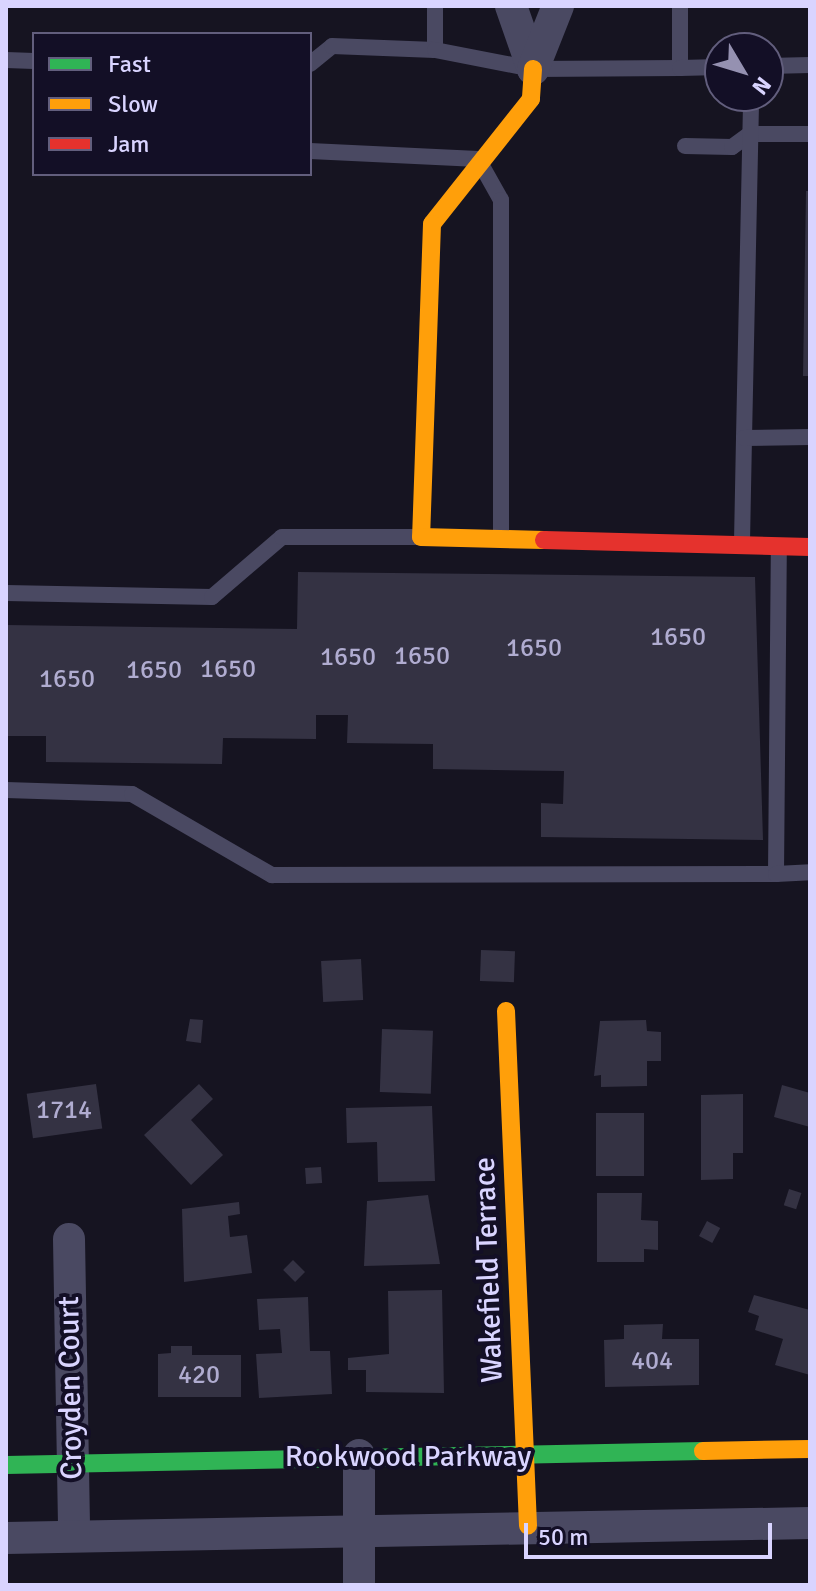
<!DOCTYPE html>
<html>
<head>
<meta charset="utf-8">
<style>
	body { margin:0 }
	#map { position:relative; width:816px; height:1591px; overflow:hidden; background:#161421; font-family:Signika,sans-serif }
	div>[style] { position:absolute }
	.building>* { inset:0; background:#343243; transform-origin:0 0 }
	.lane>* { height:16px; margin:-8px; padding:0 8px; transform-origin:8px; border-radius:8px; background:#4a4962 }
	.street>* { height:32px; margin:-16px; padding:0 16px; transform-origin:16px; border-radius:16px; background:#4a4962 }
	.fast>* { height:18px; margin:-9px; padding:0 9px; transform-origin:9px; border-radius:9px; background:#30b455 }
	.slow>* { height:18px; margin:-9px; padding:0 9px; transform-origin:9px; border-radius:9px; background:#ff9f0a }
	.jam>* { height:18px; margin:-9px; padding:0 9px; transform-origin:9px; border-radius:9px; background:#e5322d }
	span { translate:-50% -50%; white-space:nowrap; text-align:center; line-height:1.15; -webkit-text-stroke:8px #130f26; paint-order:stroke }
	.number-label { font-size:26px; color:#b0acd0 }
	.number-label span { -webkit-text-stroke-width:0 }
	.street-label { font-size:30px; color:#d9d4ff }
	.frame { position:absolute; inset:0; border:8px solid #d9d4ff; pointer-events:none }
	.legend { position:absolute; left:32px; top:32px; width:280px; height:144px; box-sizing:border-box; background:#130f26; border:2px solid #625e7d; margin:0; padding:10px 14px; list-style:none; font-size:24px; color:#d9d4ff }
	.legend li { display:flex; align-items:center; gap:16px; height:40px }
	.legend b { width:40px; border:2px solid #625e7d }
	.north { position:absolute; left:704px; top:32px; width:80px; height:80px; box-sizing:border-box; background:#130f26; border:2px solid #625e7d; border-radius:50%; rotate:128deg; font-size:22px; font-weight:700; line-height:32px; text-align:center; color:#d9d4ff }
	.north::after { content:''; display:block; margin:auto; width:28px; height:36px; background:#9591b1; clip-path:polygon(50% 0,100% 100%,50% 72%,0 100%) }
	.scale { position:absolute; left:524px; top:1523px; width:248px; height:36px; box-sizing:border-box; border:4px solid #d9d4ff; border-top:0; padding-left:10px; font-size:24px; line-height:28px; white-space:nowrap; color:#d9d4ff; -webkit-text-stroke:6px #130f26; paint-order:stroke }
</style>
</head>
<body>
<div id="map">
	<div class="building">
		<div style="clip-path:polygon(806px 191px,810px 191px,810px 376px,803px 376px)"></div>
		<div style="clip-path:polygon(298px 572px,755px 577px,763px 840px,541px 837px,541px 803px,563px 804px,564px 771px,433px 769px,433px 744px,347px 743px,348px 715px,316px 715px,316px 739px,223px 738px,222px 764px,46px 762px,46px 736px,6px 736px,6px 625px,297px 629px)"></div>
		<div style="left:481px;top:950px;width:34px;height:31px;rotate:2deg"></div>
		<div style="left:361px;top:959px;width:41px;height:40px;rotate:87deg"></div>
		<div style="clip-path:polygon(190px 1019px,203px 1020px,201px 1043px,186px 1041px)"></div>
		<div style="clip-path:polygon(646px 1020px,647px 1031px,661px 1032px,661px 1061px,647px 1061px,647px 1086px,601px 1087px,601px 1075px,594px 1076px,600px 1021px)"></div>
		<div style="left:382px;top:1029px;width:51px;height:63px;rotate:2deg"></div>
		<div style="left:96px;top:1084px;width:45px;height:70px;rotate:82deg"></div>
		<div style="clip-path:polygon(199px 1084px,213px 1099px,191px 1120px,223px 1155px,191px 1185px,144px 1135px)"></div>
		<div style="clip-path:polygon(782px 1085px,810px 1093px,810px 1127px,774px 1117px)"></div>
		<div style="clip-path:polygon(743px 1094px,743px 1153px,733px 1153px,733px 1179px,701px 1180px,701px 1095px)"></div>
		<div style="clip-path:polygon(432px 1106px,435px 1181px,378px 1182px,377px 1142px,347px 1143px,346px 1108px)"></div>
		<div style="left:596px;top:1113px;width:48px;height:63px"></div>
		<div style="left:321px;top:1167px;width:16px;height:16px;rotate:86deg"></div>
		<div style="left:789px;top:1189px;width:13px;height:17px;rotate:18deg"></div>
		<div style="clip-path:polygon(597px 1193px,642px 1193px,641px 1220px,658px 1221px,658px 1250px,644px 1249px,644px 1262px,597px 1262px)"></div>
		<div style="clip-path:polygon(428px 1195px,440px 1264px,364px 1266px,367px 1201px)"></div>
		<div style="clip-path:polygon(239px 1202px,240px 1214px,228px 1216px,230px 1237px,247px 1235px,252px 1273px,184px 1282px,182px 1209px)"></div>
		<div style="left:707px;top:1221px;width:15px;height:17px;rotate:28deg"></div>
		<div style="left:293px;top:1260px;width:17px;height:14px;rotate:45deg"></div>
		<div style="clip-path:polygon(442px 1290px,444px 1393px,366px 1392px,366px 1370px,348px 1370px,348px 1358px,389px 1354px,388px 1291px)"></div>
		<div style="clip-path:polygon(754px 1295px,810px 1310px,810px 1375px,775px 1365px,783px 1339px,755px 1330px,759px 1316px,748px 1312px)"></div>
		<div style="clip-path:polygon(308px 1297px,310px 1351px,330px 1351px,332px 1394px,259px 1398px,256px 1354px,282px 1353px,280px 1329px,259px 1330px,257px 1299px)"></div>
		<div style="clip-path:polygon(663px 1324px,662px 1339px,699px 1339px,699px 1385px,605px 1387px,604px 1340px,624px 1339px,624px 1325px)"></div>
		<div style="clip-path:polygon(171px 1346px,192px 1346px,192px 1355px,241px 1355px,241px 1397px,158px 1397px,158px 1354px,171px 1353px)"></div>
	</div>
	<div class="lane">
		<div style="left:435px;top:6px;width:44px;rotate:90deg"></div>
		<div style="left:6px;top:60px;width:28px;rotate:2deg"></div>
		<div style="left:310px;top:64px;width:28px;rotate:-39deg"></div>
		<div style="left:332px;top:46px;width:103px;rotate:2.2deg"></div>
		<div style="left:435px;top:50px;width:100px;rotate:11deg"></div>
		<div style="left:533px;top:69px;width:147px;rotate:-0.4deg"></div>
		<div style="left:680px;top:68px;width:62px;rotate:-90deg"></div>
		<div style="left:768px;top:66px;width:42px;rotate:-1.4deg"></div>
		<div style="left:680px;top:68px;width:40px;rotate:-1.4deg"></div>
		<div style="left:685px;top:146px;width:47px;rotate:1.2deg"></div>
		<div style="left:732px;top:147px;width:22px;rotate:-36deg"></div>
		<div style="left:750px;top:134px;width:60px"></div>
		<div style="left:310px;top:151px;width:168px;rotate:2.7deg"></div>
		<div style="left:478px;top:159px;width:47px;rotate:60.7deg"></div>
		<div style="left:501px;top:200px;width:337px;rotate:90deg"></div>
		<div style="left:744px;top:438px;width:342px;rotate:-88.8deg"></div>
		<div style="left:742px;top:542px;width:104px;rotate:-88.9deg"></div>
		<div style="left:744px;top:438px;width:66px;rotate:-0.9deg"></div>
		<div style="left:6px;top:593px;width:206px;rotate:1.1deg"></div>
		<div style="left:212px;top:597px;width:92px;rotate:-40.6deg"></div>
		<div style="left:282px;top:537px;width:138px"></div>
		<div style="left:6px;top:790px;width:126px;rotate:1.8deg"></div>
		<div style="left:132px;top:794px;width:162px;rotate:30.1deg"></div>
		<div style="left:272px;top:875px;width:504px;rotate:-0.11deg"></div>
		<div style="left:776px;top:874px;width:325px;rotate:-89.5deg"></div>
		<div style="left:776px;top:874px;width:34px;rotate:-3deg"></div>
	</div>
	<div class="street">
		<div style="left:511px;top:6px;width:67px;rotate:70.8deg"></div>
		<div style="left:533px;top:69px;width:68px;rotate:-68.4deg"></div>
		<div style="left:69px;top:1239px;width:297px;rotate:89deg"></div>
		<div style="left:6px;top:1538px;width:804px;rotate:-1.07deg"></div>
		<div style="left:359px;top:1585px;width:130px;rotate:-90deg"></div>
	</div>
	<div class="fast">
		<div style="left:6px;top:1465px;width:697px;rotate:-1.15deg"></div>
	</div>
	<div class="slow">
		<div style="left:533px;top:69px;width:30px;rotate:94deg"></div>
		<div style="left:531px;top:99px;width:159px;rotate:128.4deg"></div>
		<div style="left:432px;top:224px;width:313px;rotate:92deg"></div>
		<div style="left:421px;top:537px;width:123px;rotate:1.4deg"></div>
		<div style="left:506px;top:1011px;width:515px;rotate:87.55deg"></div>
		<div style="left:703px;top:1451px;width:107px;rotate:-1.1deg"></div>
	</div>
	<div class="jam">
		<div style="left:544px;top:540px;width:266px;rotate:1.5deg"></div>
	</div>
	<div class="number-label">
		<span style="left:678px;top:638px">1650</span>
		<span style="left:534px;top:649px">1650</span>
		<span style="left:422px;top:657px">1650</span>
		<span style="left:348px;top:658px">1650</span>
		<span style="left:228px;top:670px">1650</span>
		<span style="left:154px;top:671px">1650</span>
		<span style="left:67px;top:680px">1650</span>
		<span style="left:64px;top:1111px">1714</span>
		<span style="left:652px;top:1362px">404</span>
		<span style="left:199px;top:1376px">420</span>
	</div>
	<div class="street-label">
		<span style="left:489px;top:1270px;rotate:-92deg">Wakefield Terrace</span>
		<span style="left:71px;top:1388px;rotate:-91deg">Croyden Court</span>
		<span style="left:408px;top:1457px">Rookwood Parkway</span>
	</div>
	<div class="frame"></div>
	<ul class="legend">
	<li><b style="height:10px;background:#30b455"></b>Fast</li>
	<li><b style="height:10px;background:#ff9f0a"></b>Slow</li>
	<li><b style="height:10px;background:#e5322d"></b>Jam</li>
	</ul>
	<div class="north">N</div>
	<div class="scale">50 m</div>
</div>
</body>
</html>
